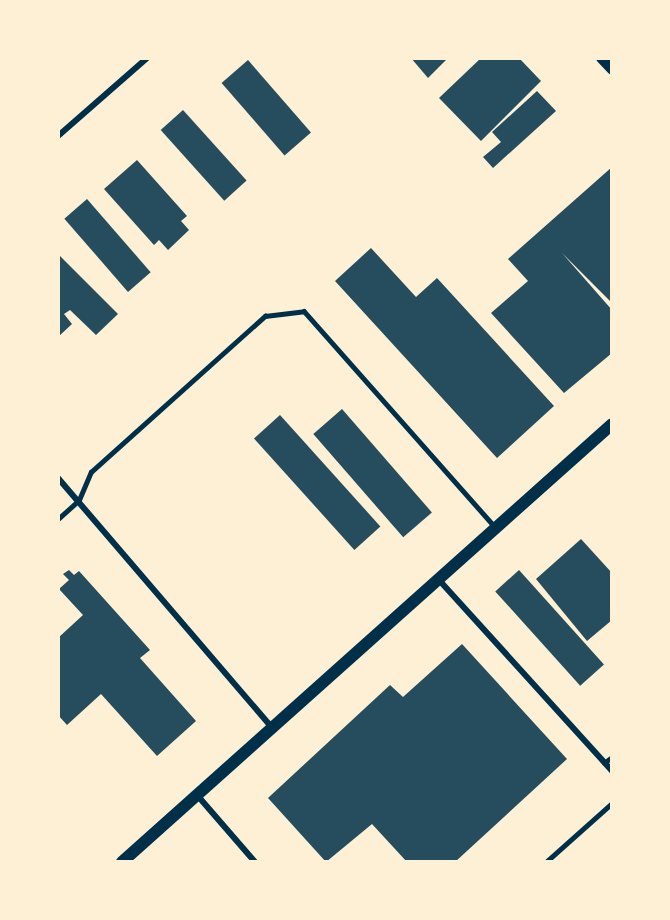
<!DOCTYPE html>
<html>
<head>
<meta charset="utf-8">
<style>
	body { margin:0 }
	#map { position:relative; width:670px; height:920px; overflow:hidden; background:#fdf0d5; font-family:"Libre Baskerville",serif }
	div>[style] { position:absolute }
	.building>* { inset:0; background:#264d5e; transform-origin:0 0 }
	.service>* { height:4.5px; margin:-2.25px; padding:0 2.25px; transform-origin:2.25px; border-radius:2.25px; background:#003049 }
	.minor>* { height:6px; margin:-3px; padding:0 3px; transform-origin:3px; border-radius:3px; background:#003049 }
	.tertiary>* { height:10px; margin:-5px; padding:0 5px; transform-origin:5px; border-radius:5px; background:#003049 }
	.secondary>* { height:12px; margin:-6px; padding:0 6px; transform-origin:6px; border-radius:6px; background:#003049 }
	span { translate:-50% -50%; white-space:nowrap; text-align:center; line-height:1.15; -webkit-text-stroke:6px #fdf0d5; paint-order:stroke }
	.frame { position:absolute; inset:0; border:60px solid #fdf0d5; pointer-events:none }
</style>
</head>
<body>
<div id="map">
	<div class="building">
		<div style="clip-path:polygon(411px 58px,448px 58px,428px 78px)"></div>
		<div style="clip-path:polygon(481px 58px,519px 58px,541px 81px,481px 141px,439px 98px)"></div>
		<div style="left:248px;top:60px;width:96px;height:35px;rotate:49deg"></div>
		<div style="clip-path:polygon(537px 91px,556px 111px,493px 168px,483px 157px,501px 142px,492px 132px)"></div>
		<div style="left:183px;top:110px;width:95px;height:30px;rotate:48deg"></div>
		<div style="clip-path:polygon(137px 160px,187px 216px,181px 221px,189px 230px,168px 250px,159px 240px,154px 245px,104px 189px)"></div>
		<div style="clip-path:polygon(612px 167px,612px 303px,562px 253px,612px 310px,612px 353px,564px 393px,491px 313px,528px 281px,508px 259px)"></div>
		<div style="left:87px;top:199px;width:97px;height:30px;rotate:49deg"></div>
		<div style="clip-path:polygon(371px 248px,416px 297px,437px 278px,554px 406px,497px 458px,335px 281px)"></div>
		<div style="clip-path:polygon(58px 254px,118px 314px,96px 335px,70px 310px,64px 314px,72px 324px,58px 337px)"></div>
		<div style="left:342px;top:409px;width:137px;height:38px;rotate:49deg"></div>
		<div style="left:280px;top:415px;width:150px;height:35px;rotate:48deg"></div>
		<div style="clip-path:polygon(581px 539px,612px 573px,612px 620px,587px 641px,536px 579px)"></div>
		<div style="clip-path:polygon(69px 570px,74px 575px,79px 571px,150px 650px,140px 658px,196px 721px,157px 756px,101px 694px,67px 725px,58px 715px,58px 638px,83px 615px,59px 589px,69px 580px,63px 574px)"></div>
		<div style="left:519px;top:570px;width:127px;height:32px;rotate:48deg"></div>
		<div style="clip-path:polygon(462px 644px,567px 759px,455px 862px,407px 862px,372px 824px,326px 862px,268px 798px,390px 685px,403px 697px)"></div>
	</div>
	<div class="service">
		<div style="left:58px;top:519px;width:28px;rotate:-42deg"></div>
		<div style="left:79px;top:500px;width:30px;rotate:-67deg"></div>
		<div style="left:91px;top:472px;width:234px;rotate:-41.9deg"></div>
		<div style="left:265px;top:316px;width:39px;rotate:-7deg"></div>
		<div style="left:304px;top:311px;width:290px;rotate:48.5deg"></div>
		<div style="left:604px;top:763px;width:10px;rotate:-37deg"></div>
		<div style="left:546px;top:862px;width:89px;rotate:-41.8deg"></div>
	</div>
	<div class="minor">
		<div style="left:58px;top:136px;width:118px;rotate:-41.2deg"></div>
		<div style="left:58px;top:478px;width:329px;rotate:49.4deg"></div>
		<div style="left:439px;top:580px;width:258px;rotate:47.8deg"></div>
		<div style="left:197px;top:795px;width:89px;rotate:49.1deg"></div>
	</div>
	<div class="tertiary">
		<div style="left:601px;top:58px;width:16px;rotate:47deg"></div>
	</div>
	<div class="secondary">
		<div style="left:122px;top:862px;width:657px;rotate:-41.79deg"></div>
	</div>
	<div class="frame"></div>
</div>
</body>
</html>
